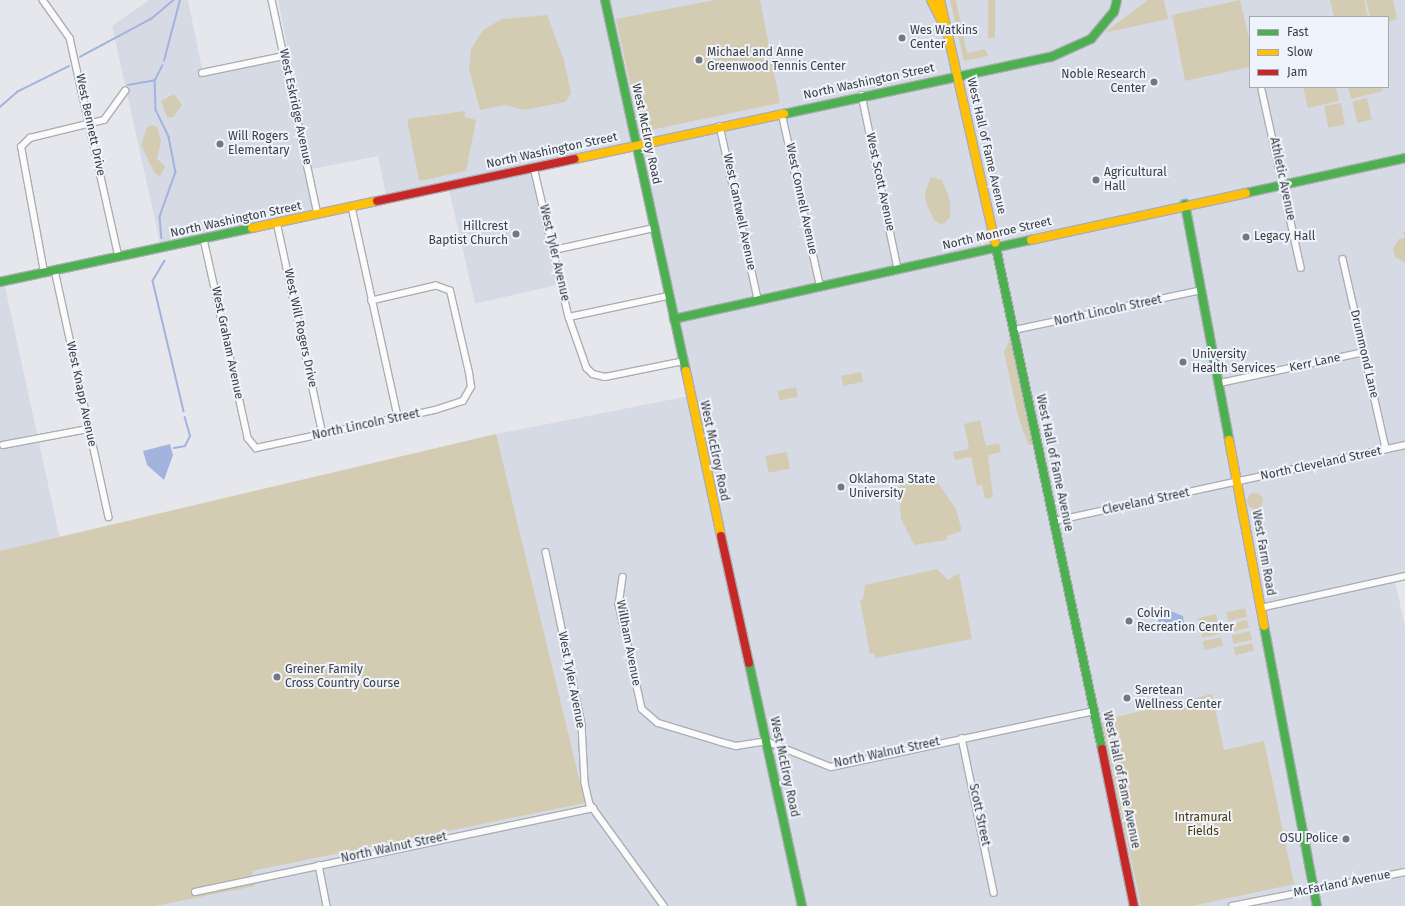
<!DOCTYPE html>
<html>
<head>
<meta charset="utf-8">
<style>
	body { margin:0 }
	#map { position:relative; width:1405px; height:906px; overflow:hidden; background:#e5e7ec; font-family:"Fira Sans",sans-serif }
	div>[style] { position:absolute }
	.built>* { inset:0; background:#d6dae5; transform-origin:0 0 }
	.green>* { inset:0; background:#d4ccb2; transform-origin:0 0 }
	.round { border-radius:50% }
	.water>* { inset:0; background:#a2b3dd }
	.stream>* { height:1.5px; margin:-0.75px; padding:0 0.75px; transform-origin:0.75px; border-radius:0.75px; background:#a2b3dd }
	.roads { filter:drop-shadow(1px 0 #acaeb1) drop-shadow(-1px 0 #acaeb1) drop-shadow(0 1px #acaeb1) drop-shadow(0 -1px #acaeb1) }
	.street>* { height:5.5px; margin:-2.75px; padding:0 2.75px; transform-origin:2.75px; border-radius:2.75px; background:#fbfbfc }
	.fast>* { height:8px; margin:-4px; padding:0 4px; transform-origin:4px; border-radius:4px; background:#4caf50 }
	.slow>* { height:8px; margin:-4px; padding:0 4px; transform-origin:4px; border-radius:4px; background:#ffc107 }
	.jam>* { height:8px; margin:-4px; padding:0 4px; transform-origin:4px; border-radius:4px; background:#c62828 }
	.dots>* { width:11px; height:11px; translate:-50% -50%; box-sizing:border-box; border:2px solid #eff3fc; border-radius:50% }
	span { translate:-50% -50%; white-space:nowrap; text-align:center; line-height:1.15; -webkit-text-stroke:4px #eff3fc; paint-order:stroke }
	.poi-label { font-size:12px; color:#3b3d40 }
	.left { translate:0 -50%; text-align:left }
	.right { translate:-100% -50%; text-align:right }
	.street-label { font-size:12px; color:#3b3d40 }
	.park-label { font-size:12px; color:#473700 }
	.legend { position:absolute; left:1249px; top:16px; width:140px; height:72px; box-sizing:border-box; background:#eff3fc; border:1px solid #a7aab1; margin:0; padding:5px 7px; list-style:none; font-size:12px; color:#3b3d40 }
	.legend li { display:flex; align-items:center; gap:8px; height:20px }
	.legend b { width:20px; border:1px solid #a7aab1 }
</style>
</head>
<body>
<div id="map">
	<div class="built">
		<div style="clip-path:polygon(149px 0,188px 0,203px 74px,283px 56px,317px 214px,161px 247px,112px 26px)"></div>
		<div style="clip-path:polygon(evenodd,278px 0,1405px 0,1405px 573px,1394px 575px,1405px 628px,1405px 906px,0 906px,0 283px,4px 282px,60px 539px,496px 434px,689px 396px,636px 144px,386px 194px,378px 156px,312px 169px,278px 0,1250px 17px,1388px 17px,1388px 87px,1250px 87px,1250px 17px)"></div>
		<div style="left:534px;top:167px;width:120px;height:88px;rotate:77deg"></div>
	</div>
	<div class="green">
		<div style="clip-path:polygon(715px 0,760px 0,780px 103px,646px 131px,640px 129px,616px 19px)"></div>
		<div style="clip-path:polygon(950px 0,956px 0,967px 53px,985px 49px,988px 56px,964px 61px)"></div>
		<div style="left:988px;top:0;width:7px;height:38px"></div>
		<div style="clip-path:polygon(1148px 0,1164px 0,1168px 19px,1104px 33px)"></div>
		<div style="clip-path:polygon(1240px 0,1250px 42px,1250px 67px,1185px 81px,1172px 15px)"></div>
		<div style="clip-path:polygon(1330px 0,1364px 0,1368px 17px,1334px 17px)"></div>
		<div style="clip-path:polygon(1366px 0,1393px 0,1397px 19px,1388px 22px,1388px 17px,1370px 17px)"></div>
		<div style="clip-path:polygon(547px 15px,564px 60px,571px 93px,566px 102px,523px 110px,506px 105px,480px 110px,469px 69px,471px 49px,483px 30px,502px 19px)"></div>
		<div style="clip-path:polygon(1303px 87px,1336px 87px,1339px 101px,1308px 108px)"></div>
		<div style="clip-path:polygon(1348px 87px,1382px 87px,1383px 91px,1351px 99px)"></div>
		<div style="clip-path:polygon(174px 94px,182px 105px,173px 117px,167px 117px,161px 101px)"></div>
		<div style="left:1367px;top:98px;width:22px;height:15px;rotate:77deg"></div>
		<div style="left:1341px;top:103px;width:22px;height:17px;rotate:80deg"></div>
		<div style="clip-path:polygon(465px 111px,465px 117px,476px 120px,466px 171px,419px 181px,407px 119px)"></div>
		<div style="clip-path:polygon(152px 125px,157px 127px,161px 141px,157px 159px,165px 166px,160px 177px,154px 172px,141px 145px,147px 127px)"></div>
		<div style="clip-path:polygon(931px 177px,942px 180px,950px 200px,950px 218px,942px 225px,934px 220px,926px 203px,925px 192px)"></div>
		<div style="clip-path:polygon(1403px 232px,1405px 232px,1405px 262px,1404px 262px,1395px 257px,1393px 248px,1399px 239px,1405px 238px)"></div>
		<div style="clip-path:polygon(1014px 330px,1039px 447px,1028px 444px,1018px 416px,1004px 352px)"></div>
		<div style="left:861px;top:372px;width:10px;height:20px;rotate:79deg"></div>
		<div style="left:796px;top:387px;width:10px;height:19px;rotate:79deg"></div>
		<div style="clip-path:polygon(980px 420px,986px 446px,999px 443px,1001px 452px,988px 455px,993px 497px,985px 499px,982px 485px,977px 486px,971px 457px,955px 460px,953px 452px,969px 449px,964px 424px)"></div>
		<div style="clip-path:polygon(496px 434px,585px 803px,252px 871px,255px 886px,155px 906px,0 906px,0 551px)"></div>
		<div style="left:787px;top:452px;width:17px;height:22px;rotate:80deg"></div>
		<div style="clip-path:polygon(932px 474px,956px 509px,962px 531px,947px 536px,947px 540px,914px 545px,901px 519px,898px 488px,903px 482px)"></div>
		<div class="round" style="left:1247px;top:493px;width:16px;height:16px"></div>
		<div style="clip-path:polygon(937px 569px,948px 580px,959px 573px,972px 639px,875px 658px,874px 653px,870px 654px,860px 600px,863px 599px,865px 585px)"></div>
		<div style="left:1245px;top:608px;width:9px;height:19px;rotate:77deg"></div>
		<div style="left:1216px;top:614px;width:9px;height:19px;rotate:77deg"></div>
		<div style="left:1247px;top:620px;width:8px;height:19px;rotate:76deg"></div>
		<div style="left:1218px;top:626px;width:8px;height:18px;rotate:76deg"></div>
		<div style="left:1250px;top:631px;width:9px;height:19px;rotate:77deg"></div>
		<div style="left:1221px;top:637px;width:9px;height:19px;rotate:77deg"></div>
		<div style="left:1252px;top:643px;width:8px;height:19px;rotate:76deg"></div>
		<div style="clip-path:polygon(1212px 694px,1224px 750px,1264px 741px,1294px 884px,1192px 906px,1141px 906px,1102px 723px,1108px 719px)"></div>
	</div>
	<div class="water">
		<div style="clip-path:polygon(170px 444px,173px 455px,164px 480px,147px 465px,143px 451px)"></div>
		<div style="clip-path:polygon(1160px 609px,1162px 621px,1163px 614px,1168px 610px,1183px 616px,1185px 632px,1169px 626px,1158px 628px,1154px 610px)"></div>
	</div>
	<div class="stream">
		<div style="left:80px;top:57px;width:81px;rotate:-28.2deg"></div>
		<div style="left:151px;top:19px;width:30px;rotate:-40deg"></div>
		<div style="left:164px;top:61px;width:63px;rotate:-75.3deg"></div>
		<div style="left:155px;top:80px;width:30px;rotate:88deg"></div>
		<div style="left:156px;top:110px;width:30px;rotate:64deg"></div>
		<div style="left:169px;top:137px;width:36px;rotate:79deg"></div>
		<div style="left:176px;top:172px;width:48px;rotate:109.6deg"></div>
		<div style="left:160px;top:217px;width:21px;rotate:85deg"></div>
		<div style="left:128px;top:85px;width:27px;rotate:-10deg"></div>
		<div style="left:155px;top:80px;width:16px;rotate:-63deg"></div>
		<div style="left:0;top:107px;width:23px;rotate:-41deg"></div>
		<div style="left:17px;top:92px;width:58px;rotate:-26.6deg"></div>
		<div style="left:165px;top:261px;width:23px;rotate:121deg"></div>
		<div style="left:153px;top:281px;width:134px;rotate:76.6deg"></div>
		<div style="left:174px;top:448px;width:11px;rotate:-10deg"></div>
		<div style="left:185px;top:446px;width:11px;rotate:-63deg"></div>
		<div style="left:190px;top:436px;width:19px;rotate:-106deg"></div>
	</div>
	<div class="roads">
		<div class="street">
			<div style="left:43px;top:0;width:47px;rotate:54.6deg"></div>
			<div style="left:70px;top:38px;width:224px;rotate:77.4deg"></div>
			<div style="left:272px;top:0;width:219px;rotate:77.9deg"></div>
			<div style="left:202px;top:73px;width:84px;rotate:-11.7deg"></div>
			<div style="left:1262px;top:90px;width:182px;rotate:77.6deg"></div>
			<div style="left:862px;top:95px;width:178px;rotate:78.3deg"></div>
			<div style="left:782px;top:113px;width:176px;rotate:77.5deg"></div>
			<div style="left:720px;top:126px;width:177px;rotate:77.6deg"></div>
			<div style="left:534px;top:167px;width:154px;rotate:76.9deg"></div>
			<div style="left:569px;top:317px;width:54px;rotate:70.6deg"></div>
			<div style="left:587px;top:368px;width:8px;rotate:45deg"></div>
			<div style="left:593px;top:374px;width:12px;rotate:14deg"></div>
			<div style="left:605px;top:377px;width:81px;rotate:-11.4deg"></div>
			<div style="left:352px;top:207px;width:215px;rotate:77.6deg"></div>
			<div style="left:277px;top:222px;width:217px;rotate:77.8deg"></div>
			<div style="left:204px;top:239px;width:204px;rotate:77.5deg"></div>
			<div style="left:248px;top:438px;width:13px;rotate:51deg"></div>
			<div style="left:256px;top:448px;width:183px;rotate:-12deg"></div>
			<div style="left:435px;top:410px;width:29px;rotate:-18deg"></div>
			<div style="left:463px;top:401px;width:16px;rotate:-60deg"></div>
			<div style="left:471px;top:387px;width:14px;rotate:-98deg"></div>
			<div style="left:469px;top:373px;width:84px;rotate:-103deg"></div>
			<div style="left:450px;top:291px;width:15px;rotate:-160deg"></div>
			<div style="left:436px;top:286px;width:66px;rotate:166.8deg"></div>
			<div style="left:554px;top:250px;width:102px;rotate:-12.4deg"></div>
			<div style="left:1343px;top:259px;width:195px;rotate:77.2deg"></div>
			<div style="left:55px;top:270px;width:253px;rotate:77.7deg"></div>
			<div style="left:44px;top:272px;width:127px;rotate:-100.4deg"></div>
			<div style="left:21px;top:147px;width:13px;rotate:-45deg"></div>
			<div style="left:30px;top:138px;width:76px;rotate:-13.7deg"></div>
			<div style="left:104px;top:120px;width:36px;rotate:-54deg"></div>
			<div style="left:569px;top:317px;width:101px;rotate:-12deg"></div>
			<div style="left:1014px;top:330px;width:192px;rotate:-12deg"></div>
			<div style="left:1220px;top:383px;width:147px;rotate:-12.1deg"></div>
			<div style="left:3px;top:445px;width:86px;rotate:-10.7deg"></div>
			<div style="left:1054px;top:521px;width:359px;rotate:-12.2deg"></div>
			<div style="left:546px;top:552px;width:177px;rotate:78.2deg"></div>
			<div style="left:582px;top:725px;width:58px;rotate:87deg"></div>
			<div style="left:585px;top:783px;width:22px;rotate:77deg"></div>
			<div style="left:590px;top:804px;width:126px;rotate:54deg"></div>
			<div style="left:623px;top:577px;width:27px;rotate:98deg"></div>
			<div style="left:619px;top:604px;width:107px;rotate:77.6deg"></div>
			<div style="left:642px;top:709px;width:21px;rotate:41deg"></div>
			<div style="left:658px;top:723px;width:66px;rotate:16.8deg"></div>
			<div style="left:721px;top:742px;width:16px;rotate:15deg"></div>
			<div style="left:736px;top:746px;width:30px;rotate:-9deg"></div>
			<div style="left:766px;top:741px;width:70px;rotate:21.8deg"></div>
			<div style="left:831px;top:767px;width:269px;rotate:-12deg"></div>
			<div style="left:1260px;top:608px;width:148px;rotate:-12.4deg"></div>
			<div style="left:962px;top:738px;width:158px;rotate:78.3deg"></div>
			<div style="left:319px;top:865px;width:42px;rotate:79deg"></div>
			<div style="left:195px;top:892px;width:407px;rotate:-11.9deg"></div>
			<div style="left:1232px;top:906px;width:176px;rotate:-11.1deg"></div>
		</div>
		<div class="fast">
			<div style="left:605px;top:0;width:380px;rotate:77.7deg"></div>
			<div style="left:784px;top:114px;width:273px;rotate:-12.1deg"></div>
			<div style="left:1051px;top:57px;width:44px;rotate:-24.2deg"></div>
			<div style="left:1091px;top:39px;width:35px;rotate:-50deg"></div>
			<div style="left:1114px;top:12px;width:12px;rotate:-76deg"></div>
			<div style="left:1246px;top:193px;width:163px;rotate:-12.4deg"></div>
			<div style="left:1185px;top:204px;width:240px;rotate:79.4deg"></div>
			<div style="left:995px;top:243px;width:517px;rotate:78.06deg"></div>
			<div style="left:0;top:282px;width:258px;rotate:-12.1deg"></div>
			<div style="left:674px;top:319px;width:366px;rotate:-12.5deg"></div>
			<div style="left:1264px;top:626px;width:285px;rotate:79.3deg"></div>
			<div style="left:749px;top:663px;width:249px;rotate:77.7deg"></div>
		</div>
		<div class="slow">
			<div style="left:931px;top:0;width:28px;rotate:63deg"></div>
			<div style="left:940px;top:0;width:249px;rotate:77.2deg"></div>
			<div style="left:575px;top:159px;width:214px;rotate:-12.2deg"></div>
			<div style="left:252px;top:228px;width:128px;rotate:-12.2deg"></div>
			<div style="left:1031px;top:240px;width:220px;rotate:-12.3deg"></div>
			<div style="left:686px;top:371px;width:169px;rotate:78deg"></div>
			<div style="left:1229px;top:440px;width:189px;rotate:79.3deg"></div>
		</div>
		<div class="jam">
			<div style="left:377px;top:201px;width:202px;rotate:-12deg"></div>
			<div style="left:721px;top:536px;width:130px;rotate:77.6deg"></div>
			<div style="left:1102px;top:749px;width:160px;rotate:78.5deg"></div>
		</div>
	</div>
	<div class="dots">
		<div style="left:902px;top:38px;background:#76787c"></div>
		<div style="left:699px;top:60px;background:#76787c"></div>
		<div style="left:1154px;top:82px;background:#76787c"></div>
		<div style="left:220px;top:144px;background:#76787c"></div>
		<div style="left:1096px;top:180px;background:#76787c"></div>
		<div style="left:516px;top:234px;background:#76787c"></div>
		<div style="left:1246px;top:237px;background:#76787c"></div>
		<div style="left:1183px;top:362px;background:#76787c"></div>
		<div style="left:841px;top:487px;background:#76787c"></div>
		<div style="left:1129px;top:621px;background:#76787c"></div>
		<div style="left:277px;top:677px;background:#76787c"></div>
		<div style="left:1127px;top:698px;background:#76787c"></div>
		<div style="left:1346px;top:839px;background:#76787c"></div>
	</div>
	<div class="poi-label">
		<span class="left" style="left:910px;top:38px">Wes Watkins<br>Center</span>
		<span class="left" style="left:707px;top:60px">Michael and Anne<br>Greenwood Tennis Center</span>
		<span class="right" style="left:1146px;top:82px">Noble Research<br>Center</span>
		<span class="left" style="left:228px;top:144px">Will Rogers<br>Elementary</span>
		<span class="left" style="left:1104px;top:180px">Agricultural<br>Hall</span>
		<span class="right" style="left:508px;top:234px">Hillcrest<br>Baptist Church</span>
		<span class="left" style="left:1254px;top:237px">Legacy Hall</span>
		<span class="left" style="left:1192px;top:362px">University<br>Health Services</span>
		<span class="left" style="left:849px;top:487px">Oklahoma State<br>University</span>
		<span class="left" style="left:1137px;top:621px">Colvin<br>Recreation Center</span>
		<span class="left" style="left:285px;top:677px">Greiner Family<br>Cross Country Course</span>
		<span class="left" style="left:1135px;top:698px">Seretean<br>Wellness Center</span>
		<span class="right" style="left:1338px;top:839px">OSU Police</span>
	</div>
	<div class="street-label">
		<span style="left:869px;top:82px;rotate:-12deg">North Washington Street</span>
		<span style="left:295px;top:107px;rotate:78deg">West Eskridge Avenue</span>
		<span style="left:90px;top:125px;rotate:78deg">West Bennett Drive</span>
		<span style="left:646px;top:134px;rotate:78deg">West McElroy Road</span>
		<span style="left:986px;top:146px;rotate:77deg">West Hall of Fame Avenue</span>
		<span style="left:552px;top:151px;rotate:-12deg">North Washington Street</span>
		<span style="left:1282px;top:179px;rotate:78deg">Athletic Avenue</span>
		<span style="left:880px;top:182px;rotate:78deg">West Scott Avenue</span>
		<span style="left:801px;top:199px;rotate:78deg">West Connell Avenue</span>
		<span style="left:739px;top:212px;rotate:78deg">West Cantwell Avenue</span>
		<span style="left:236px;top:220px;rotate:-12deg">North Washington Street</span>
		<span style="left:997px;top:234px;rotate:-13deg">North Monroe Street</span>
		<span style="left:554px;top:253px;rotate:77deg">West Tyler Avenue</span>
		<span style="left:1108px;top:311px;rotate:-12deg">North Lincoln Street</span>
		<span style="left:300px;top:328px;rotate:78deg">West Will Rogers Drive</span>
		<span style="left:227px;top:343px;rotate:78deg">West Graham Avenue</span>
		<span style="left:1364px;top:354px;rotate:77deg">Drummond Lane</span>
		<span style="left:1315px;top:363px;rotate:-12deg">Kerr Lane</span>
		<span style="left:81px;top:394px;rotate:78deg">West Knapp Avenue</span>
		<span style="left:366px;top:425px;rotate:-12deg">North Lincoln Street</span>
		<span style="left:714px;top:451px;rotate:78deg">West McElroy Road</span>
		<span style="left:1054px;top:463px;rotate:78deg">West Hall of Fame Avenue</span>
		<span style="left:1321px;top:464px;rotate:-12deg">North Cleveland Street</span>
		<span style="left:1146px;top:502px;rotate:-12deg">Cleveland Street</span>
		<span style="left:1263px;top:553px;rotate:80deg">West Farm Road</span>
		<span style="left:628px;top:643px;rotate:79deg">Willham Avenue</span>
		<span style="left:571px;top:680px;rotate:79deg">West Tyler Avenue</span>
		<span style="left:887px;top:753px;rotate:-12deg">North Walnut Street</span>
		<span style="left:784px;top:767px;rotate:78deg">West McElroy Road</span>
		<span style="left:1121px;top:780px;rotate:78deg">West Hall of Fame Avenue</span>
		<span style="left:979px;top:815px;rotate:78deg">Scott Street</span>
		<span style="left:394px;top:848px;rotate:-12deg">North Walnut Street</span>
		<span style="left:1342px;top:884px;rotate:-11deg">McFarland Avenue</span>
	</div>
	<div class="park-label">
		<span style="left:1203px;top:825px">Intramural<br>Fields</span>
	</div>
	<ul class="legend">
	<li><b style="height:5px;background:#4caf50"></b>Fast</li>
	<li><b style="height:5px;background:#ffc107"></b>Slow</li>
	<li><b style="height:5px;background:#c62828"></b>Jam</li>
	</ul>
</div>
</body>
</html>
